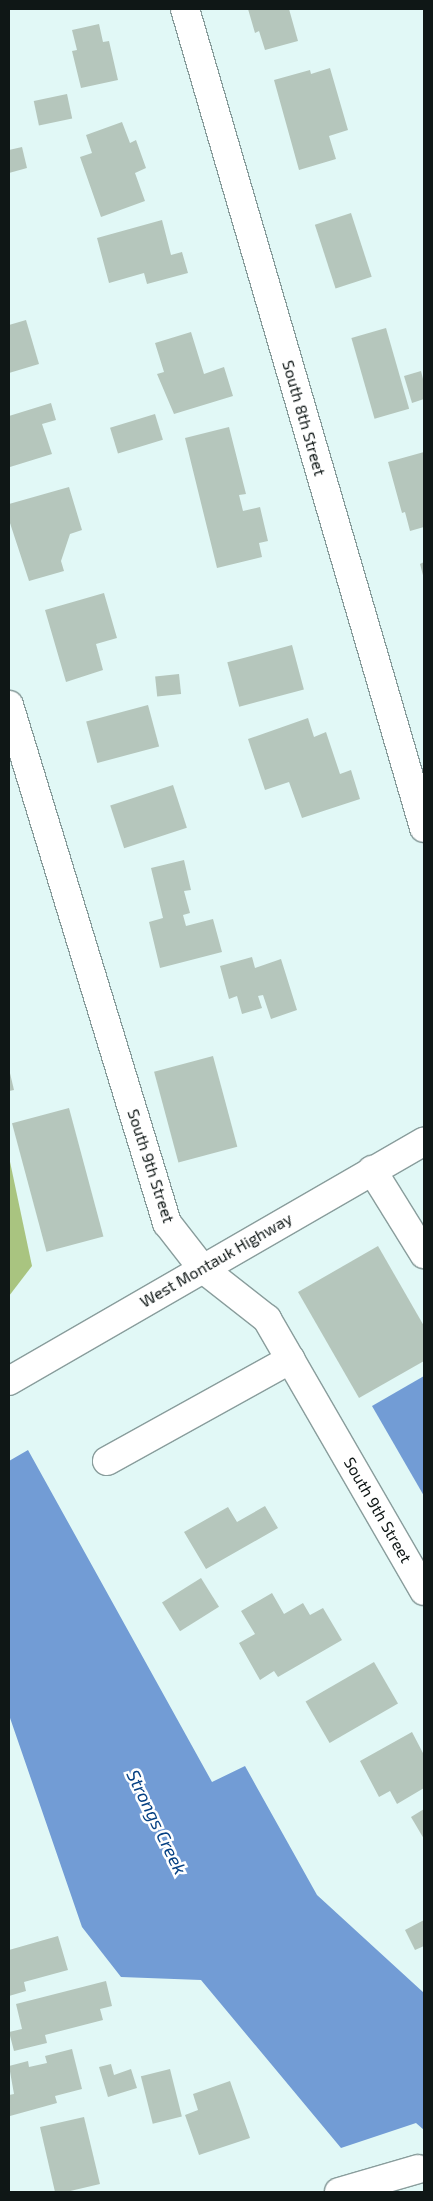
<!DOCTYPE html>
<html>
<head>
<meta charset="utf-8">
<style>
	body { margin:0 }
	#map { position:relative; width:433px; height:2201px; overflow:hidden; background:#e1f8f6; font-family:"Exo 2",sans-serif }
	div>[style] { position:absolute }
	.forest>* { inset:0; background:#a9c480 }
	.water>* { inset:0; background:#729cd5 }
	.building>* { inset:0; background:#b5c6bc; transform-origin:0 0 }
	.roads { filter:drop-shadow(1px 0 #899d9c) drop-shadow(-1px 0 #899d9c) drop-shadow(0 1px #899d9c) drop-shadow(0 -1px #899d9c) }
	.minor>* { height:28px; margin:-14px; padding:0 14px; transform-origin:14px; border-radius:14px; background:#fff }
	.major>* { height:28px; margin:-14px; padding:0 14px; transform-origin:14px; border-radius:14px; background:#fff }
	span { translate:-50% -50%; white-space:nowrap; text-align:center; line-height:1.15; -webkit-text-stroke:5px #fff; paint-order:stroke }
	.street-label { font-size:16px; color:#0f1716 }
	.water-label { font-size:18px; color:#054083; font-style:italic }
	.frame { position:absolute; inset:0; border:10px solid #0f1716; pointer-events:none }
</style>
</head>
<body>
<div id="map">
	<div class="forest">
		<div style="clip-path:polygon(9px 1157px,32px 1266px,9px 1296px)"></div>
	</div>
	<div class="water">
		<div style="clip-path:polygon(424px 1376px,424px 1496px,372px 1406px)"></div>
		<div style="clip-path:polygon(28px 1450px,212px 1782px,245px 1766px,317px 1895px,424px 1993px,424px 2130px,416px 2123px,341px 2148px,201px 1980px,121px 1977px,82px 1927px,9px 1715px,9px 1461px)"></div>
	</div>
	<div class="building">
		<div style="clip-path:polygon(248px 9px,289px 9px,298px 41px,265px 50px,259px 31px,255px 33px)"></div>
		<div style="clip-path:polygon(99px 24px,103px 42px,109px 41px,118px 80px,81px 88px,72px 51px,77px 50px,72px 30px)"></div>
		<div style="clip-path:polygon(330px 68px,348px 130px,329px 136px,336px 159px,299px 170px,274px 80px,310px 70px,311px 74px)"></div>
		<div style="left:67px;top:94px;width:25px;height:34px;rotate:78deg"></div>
		<div style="clip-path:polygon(122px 122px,130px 143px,136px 140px,146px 168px,135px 173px,145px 201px,101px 217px,80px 157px,92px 153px,86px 135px)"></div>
		<div style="clip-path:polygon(22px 147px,27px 168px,9px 173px,9px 150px)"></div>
		<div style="left:351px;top:213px;width:67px;height:38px;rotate:72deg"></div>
		<div style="clip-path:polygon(162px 220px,171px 255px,182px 252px,188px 273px,147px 284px,144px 273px,109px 283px,97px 238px)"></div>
		<div style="clip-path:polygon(26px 320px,39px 364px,9px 373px,9px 325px)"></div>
		<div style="left:386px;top:328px;width:84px;height:36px;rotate:74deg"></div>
		<div style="clip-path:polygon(191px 332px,204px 374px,224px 367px,233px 396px,174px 414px,157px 374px,164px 372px,155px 343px)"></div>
		<div style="clip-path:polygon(421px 371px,424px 383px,424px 399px,412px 403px,404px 376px)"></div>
		<div style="clip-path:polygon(51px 403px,56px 420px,42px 424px,52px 454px,10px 467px,9px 416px)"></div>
		<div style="left:155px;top:414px;width:27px;height:47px;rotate:73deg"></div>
		<div style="clip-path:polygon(229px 427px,246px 494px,239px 495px,243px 511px,260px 507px,268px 541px,259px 543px,262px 557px,217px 568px,185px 438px)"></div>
		<div style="clip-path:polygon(424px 452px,424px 527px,410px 531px,405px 512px,402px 513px,388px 462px)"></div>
		<div style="clip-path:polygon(69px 487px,82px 530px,70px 534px,61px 561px,64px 571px,29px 581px,9px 520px,9px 504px)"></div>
		<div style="clip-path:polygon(424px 562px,424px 579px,420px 564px)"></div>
		<div style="clip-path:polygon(104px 593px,117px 638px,96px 644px,103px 670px,66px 682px,45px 610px)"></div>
		<div style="left:292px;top:645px;width:46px;height:67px;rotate:75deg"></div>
		<div style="left:179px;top:674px;width:20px;height:24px;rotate:84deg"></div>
		<div style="left:148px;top:705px;width:43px;height:64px;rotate:75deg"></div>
		<div style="clip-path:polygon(308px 718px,314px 737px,326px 732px,340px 774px,351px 770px,360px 799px,302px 818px,289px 782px,265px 790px,248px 739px)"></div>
		<div style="left:173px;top:785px;width:45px;height:66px;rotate:72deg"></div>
		<div style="clip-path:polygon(184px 860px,191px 890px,184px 891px,190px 913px,183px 915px,186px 926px,213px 919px,222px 952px,160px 968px,149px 922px,163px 918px,151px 868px)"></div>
		<div style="clip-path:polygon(252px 957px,255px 968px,281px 959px,297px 1010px,271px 1019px,263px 995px,258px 996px,262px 1008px,242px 1014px,237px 996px,229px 999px,220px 966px)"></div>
		<div style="left:213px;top:1056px;width:94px;height:61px;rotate:75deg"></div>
		<div style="clip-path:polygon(9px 1069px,14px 1090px,9px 1091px)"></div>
		<div style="left:69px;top:1108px;width:133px;height:59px;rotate:75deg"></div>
		<div style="clip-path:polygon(378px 1246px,424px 1326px,424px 1361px,359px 1398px,298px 1292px)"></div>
		<div style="clip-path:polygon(265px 1506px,278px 1528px,206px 1569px,184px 1532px,228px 1507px,237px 1522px)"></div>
		<div style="left:201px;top:1578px;width:34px;height:46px;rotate:58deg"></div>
		<div style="clip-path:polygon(272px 1593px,284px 1614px,303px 1603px,310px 1615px,323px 1608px,342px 1640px,278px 1677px,274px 1671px,260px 1680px,239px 1643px,255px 1634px,241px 1611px)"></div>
		<div style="left:374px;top:1662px;width:48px;height:79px;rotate:60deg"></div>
		<div style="clip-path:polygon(412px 1732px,424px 1755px,424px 1788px,397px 1804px,390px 1791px,379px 1797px,360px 1761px)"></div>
		<div style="clip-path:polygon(424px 1809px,424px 1839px,411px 1817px)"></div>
		<div style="clip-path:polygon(424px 1920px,424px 1946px,415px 1950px,405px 1930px)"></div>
		<div style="clip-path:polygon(58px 1936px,68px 1970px,24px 1982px,26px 1991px,9px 1996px,9px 1950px)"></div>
		<div style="clip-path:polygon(106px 1981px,112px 2006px,100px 2009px,103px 2020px,45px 2035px,47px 2043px,14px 2051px,9px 2032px,22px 2029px,16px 2004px)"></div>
		<div style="clip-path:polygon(72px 2049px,82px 2089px,55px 2096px,57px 2103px,10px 2116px,9px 2095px,14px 2094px,9px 2066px,28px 2061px,29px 2067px,47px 2063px,45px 2056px)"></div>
		<div style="clip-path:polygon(111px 2064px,114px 2075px,131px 2069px,137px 2088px,108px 2097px,99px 2067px)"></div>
		<div style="left:170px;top:2069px;width:49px;height:30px;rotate:76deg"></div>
		<div style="clip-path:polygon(230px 2081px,250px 2138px,199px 2155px,185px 2115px,198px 2110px,193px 2094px)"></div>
		<div style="clip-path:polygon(84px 2117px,100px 2184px,66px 2192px,55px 2192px,40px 2127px)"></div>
	</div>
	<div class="roads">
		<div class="minor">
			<div style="left:185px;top:9px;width:853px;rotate:73.73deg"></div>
			<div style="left:9px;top:705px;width:542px;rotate:73.04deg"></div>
			<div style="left:167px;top:1223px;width:57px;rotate:52.1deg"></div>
			<div style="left:202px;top:1268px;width:83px;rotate:38.1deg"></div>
			<div style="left:267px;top:1319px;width:314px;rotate:60deg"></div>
			<div style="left:372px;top:1170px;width:99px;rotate:58.2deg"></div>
			<div style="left:107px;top:1461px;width:210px;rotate:-29deg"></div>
			<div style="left:339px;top:2192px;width:82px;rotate:-16.2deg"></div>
		</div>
		<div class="major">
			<div style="left:9px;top:1381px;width:479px;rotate:-30deg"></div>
		</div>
	</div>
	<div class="street-label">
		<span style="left:304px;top:418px;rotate:74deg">South 8th Street</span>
		<span style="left:151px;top:1166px;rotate:72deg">South 9th Street</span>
		<span style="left:216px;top:1260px;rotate:-30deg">West Montauk Highway</span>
		<span style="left:378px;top:1510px;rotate:60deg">South 9th Street</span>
	</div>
	<div class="water-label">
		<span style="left:157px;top:1822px;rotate:64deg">Strongs Creek</span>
	</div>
	<div class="frame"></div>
</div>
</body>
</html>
